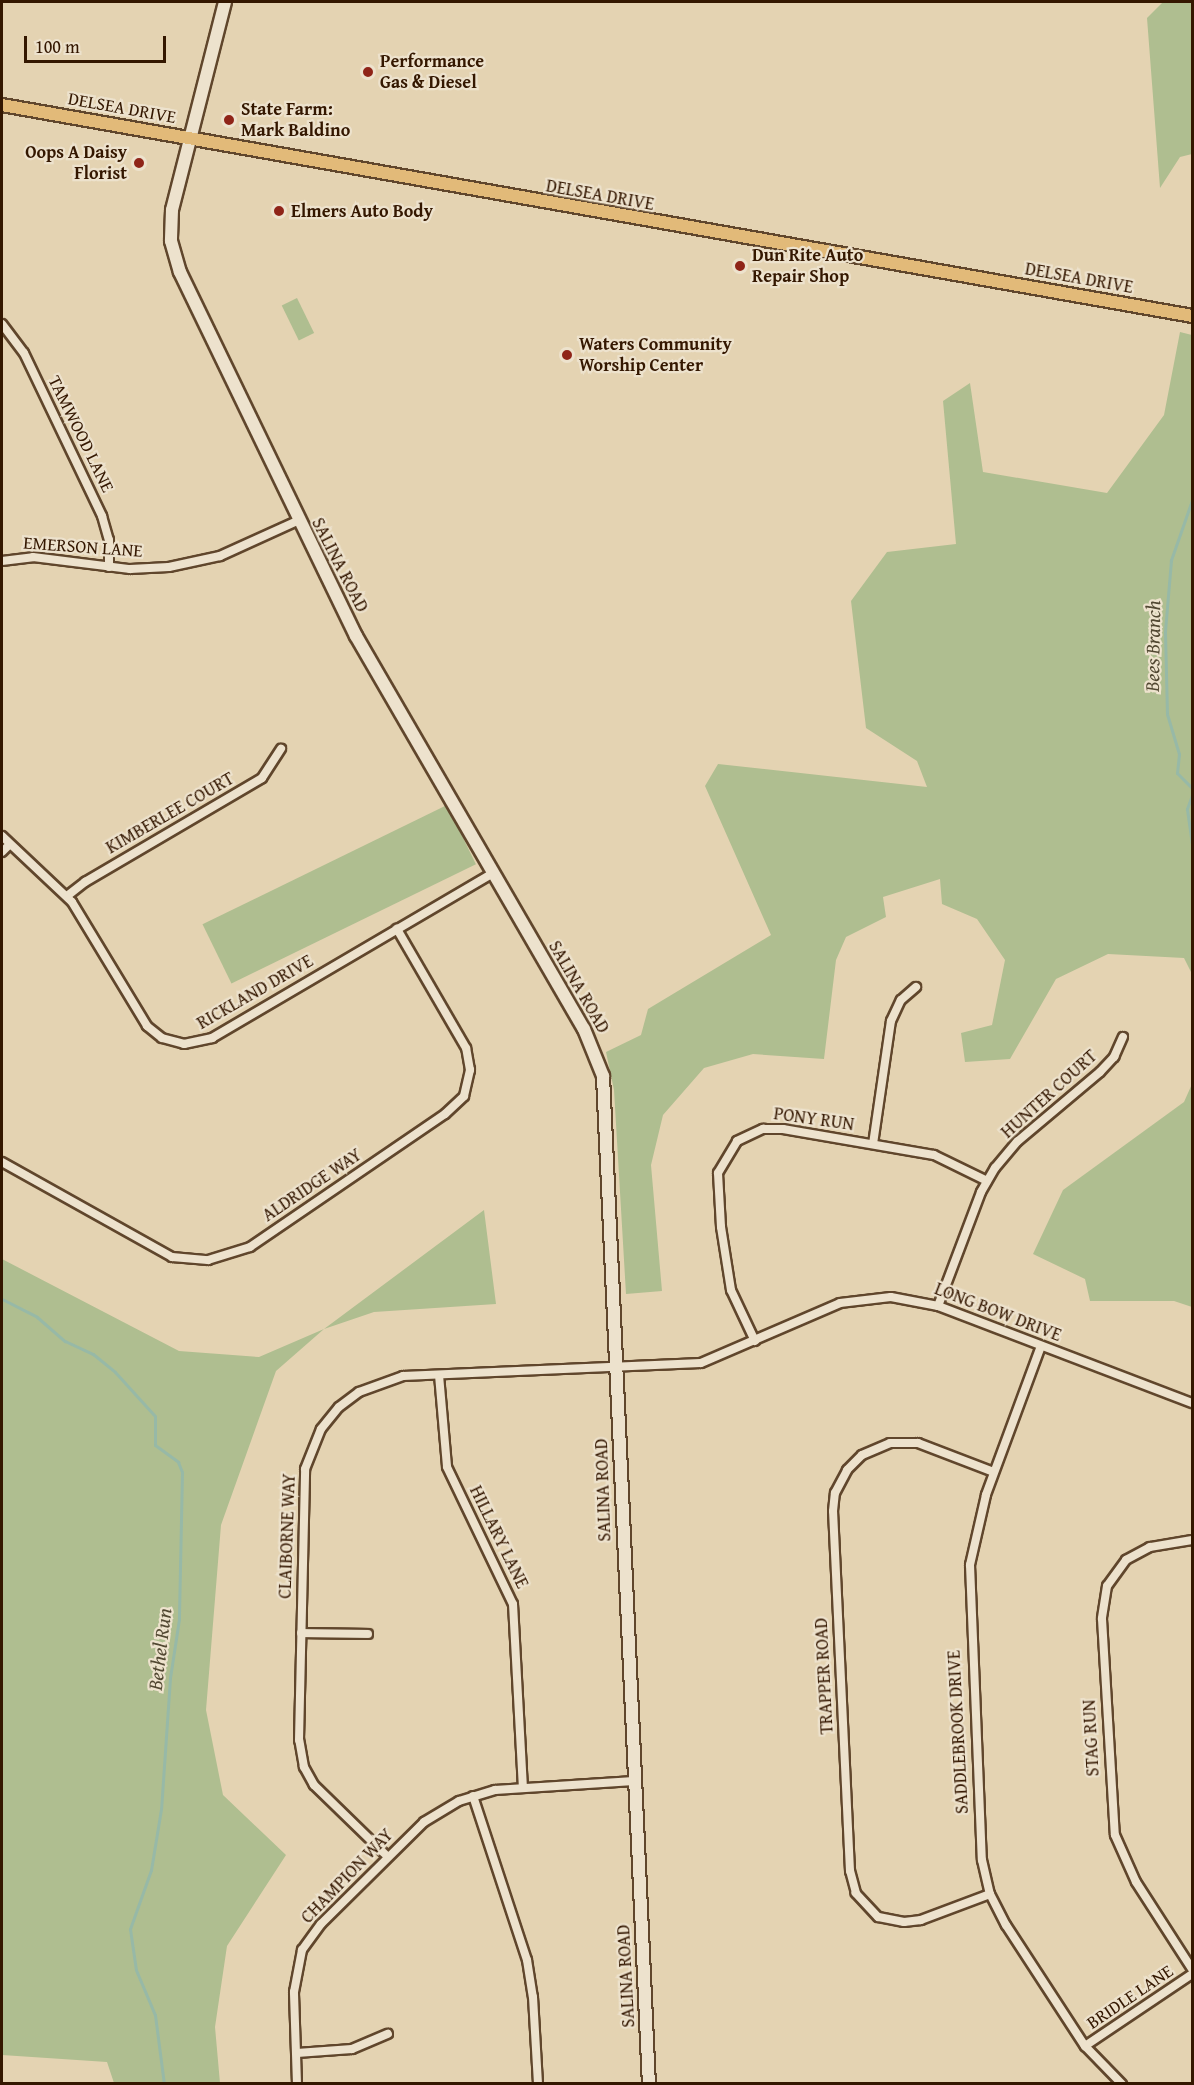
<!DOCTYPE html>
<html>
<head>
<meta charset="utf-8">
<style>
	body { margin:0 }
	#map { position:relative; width:1194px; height:2085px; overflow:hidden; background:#e4d3b2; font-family:"Gentium Book Plus",serif }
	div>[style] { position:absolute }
	.green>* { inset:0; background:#afbe90; transform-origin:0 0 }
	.stream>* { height:3px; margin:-1.5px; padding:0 1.5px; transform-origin:1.5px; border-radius:1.5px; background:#97b9a7 }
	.roads { filter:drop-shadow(2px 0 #60462c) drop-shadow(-2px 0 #60462c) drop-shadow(0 2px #60462c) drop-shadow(0 -2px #60462c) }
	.street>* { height:8px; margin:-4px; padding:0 4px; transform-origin:4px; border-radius:4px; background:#ede2cd }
	.secondary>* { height:12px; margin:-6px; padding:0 6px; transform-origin:6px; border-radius:6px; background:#ede2cd }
	.primary>* { height:12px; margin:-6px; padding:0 6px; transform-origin:6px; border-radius:6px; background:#e2ba79 }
	.dots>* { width:16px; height:16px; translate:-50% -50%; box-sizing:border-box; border:3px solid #ede2cd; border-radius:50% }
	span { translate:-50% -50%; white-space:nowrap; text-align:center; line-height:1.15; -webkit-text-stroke:4.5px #ede2cd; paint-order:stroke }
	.poi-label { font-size:18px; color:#341700; font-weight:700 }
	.left { translate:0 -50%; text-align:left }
	.right { translate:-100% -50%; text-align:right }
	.street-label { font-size:18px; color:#341700 }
	.water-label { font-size:20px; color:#524832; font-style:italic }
	.frame { position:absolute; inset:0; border:3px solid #341700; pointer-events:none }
	.scale { position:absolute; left:24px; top:36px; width:142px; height:27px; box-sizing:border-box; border:3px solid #341700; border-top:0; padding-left:8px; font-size:18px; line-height:21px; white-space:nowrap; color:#341700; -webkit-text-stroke:4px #ede2cd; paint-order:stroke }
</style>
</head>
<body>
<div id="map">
	<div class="green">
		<div style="clip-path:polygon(1163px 2px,1192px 2px,1192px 154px,1180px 157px,1160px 188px,1147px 18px)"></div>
		<div style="left:297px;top:298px;width:39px;height:17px;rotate:64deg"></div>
		<div style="clip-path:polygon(1180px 332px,1192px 335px,1192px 974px,1184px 958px,1108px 954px,1056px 979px,1010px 1059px,965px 1062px,961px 1033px,992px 1025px,1005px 960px,977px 919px,942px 904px,940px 879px,883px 897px,886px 917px,846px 937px,836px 960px,824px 1059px,753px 1054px,704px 1068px,663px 1115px,651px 1165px,662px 1291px,626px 1294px,614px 1090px,606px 1052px,641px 1035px,648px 1009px,771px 935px,705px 786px,718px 764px,927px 787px,917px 761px,866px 728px,851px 601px,887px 552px,956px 544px,943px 401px,970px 383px,983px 472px,1107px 493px,1164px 415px)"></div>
		<div style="left:447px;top:805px;width:66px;height:272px;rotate:64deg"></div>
		<div style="clip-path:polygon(1192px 1084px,1192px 1307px,1174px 1301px,1090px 1301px,1085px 1279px,1033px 1254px,1063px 1190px,1184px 1102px)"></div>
		<div style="clip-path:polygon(484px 1210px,496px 1304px,374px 1312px,324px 1329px,276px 1371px,221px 1525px,206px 1710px,223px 1795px,286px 1855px,227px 1946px,215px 2027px,220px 2083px,114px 2083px,107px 2062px,2px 2055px,2px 1259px,179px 1351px,259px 1357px,324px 1329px)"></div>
	</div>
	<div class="stream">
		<div style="left:1192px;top:500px;width:64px;rotate:109.3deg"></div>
		<div style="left:1171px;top:560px;width:72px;rotate:94.8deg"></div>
		<div style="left:1165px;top:632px;width:82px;rotate:88.6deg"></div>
		<div style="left:1167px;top:714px;width:42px;rotate:73.3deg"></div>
		<div style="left:1179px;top:754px;width:19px;rotate:96deg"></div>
		<div style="left:1177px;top:773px;width:21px;rotate:45deg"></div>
		<div style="left:1192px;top:795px;width:15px;rotate:110deg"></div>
		<div style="left:1187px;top:809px;width:34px;rotate:82deg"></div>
		<div style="left:2px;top:1299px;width:39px;rotate:27deg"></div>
		<div style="left:37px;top:1317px;width:37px;rotate:41deg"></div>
		<div style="left:65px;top:1341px;width:31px;rotate:25deg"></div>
		<div style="left:93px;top:1354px;width:28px;rotate:39deg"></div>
		<div style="left:115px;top:1372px;width:59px;rotate:47.7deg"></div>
		<div style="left:155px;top:1416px;width:29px;rotate:90deg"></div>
		<div style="left:155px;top:1445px;width:29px;rotate:36deg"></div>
		<div style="left:178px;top:1462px;width:11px;rotate:68deg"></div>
		<div style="left:182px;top:1472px;width:147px;rotate:91.2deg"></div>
		<div style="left:179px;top:1619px;width:60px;rotate:98.7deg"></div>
		<div style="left:170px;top:1678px;width:131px;rotate:93.9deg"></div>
		<div style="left:161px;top:1809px;width:62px;rotate:99.3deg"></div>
		<div style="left:151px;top:1870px;width:63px;rotate:109.6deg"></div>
		<div style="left:130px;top:1929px;width:41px;rotate:81.7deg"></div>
		<div style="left:136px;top:1970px;width:49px;rotate:67.1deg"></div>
		<div style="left:155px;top:2015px;width:70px;rotate:82.6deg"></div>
	</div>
	<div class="roads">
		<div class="street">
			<div style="left:2px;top:324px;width:36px;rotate:53deg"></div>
			<div style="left:24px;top:353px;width:181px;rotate:64.4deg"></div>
			<div style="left:102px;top:516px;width:25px;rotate:74deg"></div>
			<div style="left:109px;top:540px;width:27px;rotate:90deg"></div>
			<div style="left:2px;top:561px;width:31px;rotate:-7deg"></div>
			<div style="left:33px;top:557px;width:98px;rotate:7.1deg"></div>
			<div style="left:130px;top:569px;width:39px;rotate:-3deg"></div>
			<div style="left:169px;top:567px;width:52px;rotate:-12.2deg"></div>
			<div style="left:220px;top:556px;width:85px;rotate:-24.4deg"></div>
			<div style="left:2px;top:836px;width:96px;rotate:43.3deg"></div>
			<div style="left:72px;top:902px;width:145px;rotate:58.8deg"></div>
			<div style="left:147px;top:1026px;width:19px;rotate:39deg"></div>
			<div style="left:162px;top:1038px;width:23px;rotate:15deg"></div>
			<div style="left:184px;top:1044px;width:29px;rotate:-12deg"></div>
			<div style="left:212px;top:1038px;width:324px;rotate:-30.4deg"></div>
			<div style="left:2px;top:852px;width:11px;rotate:-45deg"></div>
			<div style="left:67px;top:896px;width:23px;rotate:-38deg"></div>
			<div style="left:85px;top:882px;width:205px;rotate:-30.4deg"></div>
			<div style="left:262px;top:778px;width:35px;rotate:-57deg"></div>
			<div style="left:873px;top:1144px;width:124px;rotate:-81.7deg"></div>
			<div style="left:891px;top:1021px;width:23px;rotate:-65deg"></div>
			<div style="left:901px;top:1000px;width:20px;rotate:-41deg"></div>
			<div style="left:2px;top:1162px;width:195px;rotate:29.2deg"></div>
			<div style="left:172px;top:1257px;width:36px;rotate:5deg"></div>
			<div style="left:208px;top:1260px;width:44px;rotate:-17.2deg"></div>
			<div style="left:250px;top:1247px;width:236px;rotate:-34.3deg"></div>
			<div style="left:445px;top:1114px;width:26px;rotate:-43deg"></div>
			<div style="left:464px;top:1096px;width:27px;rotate:-77deg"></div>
			<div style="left:470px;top:1070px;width:22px;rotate:-100deg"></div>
			<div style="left:466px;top:1048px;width:138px;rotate:-120.1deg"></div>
			<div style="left:938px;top:1306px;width:122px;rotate:-69.3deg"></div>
			<div style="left:981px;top:1192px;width:28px;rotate:-60deg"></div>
			<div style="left:995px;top:1168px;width:35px;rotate:-50deg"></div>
			<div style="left:1018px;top:1141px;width:107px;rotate:-40.1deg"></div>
			<div style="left:1100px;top:1072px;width:21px;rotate:-47deg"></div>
			<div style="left:1114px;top:1057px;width:22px;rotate:-66deg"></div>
			<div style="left:755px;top:1341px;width:56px;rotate:-115.2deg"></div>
			<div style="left:731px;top:1290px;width:64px;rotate:-99deg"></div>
			<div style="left:721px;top:1227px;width:54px;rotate:-93.2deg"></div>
			<div style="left:718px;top:1173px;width:37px;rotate:-59deg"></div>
			<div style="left:737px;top:1141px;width:29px;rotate:-25deg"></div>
			<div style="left:763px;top:1129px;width:20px"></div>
			<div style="left:783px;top:1129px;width:153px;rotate:9.8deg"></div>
			<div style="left:934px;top:1155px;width:59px;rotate:26.1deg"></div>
			<div style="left:1041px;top:1346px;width:159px;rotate:110.3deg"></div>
			<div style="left:986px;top:1495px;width:72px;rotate:102.9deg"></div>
			<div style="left:970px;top:1565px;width:295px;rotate:87.7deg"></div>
			<div style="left:982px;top:1860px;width:35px;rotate:77deg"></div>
			<div style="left:990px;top:1894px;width:35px;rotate:63deg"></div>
			<div style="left:1006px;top:1925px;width:145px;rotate:56.9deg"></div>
			<div style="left:1085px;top:2046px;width:53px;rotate:45.8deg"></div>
			<div style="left:439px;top:1375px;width:92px;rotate:85deg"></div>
			<div style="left:447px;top:1467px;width:152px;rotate:64.3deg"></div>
			<div style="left:513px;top:1604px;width:183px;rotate:86.9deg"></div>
			<div style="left:1192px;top:1540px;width:43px;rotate:170.5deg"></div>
			<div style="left:1150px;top:1547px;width:27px;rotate:152deg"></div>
			<div style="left:1126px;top:1560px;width:32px;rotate:126deg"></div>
			<div style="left:1107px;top:1586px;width:33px;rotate:99deg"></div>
			<div style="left:1102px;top:1619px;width:216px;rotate:86.6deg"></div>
			<div style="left:1115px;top:1835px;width:51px;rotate:65.9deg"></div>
			<div style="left:1136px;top:1882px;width:103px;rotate:57.2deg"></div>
			<div style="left:301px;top:1633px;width:67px;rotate:0.9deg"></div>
			<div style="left:473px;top:1796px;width:173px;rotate:71.8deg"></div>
			<div style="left:527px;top:1960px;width:37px;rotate:81deg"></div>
			<div style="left:533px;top:1997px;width:87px;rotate:86.7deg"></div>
			<div style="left:387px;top:1856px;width:102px;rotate:-135.8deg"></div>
			<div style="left:314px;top:1785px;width:21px;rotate:-119deg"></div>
			<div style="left:304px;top:1767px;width:27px;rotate:-100deg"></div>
			<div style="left:299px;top:1740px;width:271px;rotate:-88.7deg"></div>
			<div style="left:305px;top:1469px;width:43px;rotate:-68.2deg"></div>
			<div style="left:321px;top:1429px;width:28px;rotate:-51deg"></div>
			<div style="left:339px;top:1407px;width:25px;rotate:-37deg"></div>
			<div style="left:359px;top:1392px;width:47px;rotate:-20deg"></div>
			<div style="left:403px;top:1376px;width:298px;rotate:-2.5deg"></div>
			<div style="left:701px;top:1363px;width:151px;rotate:-23.3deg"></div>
			<div style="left:840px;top:1303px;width:51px;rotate:-6.7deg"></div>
			<div style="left:891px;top:1297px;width:48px;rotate:10.8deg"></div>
			<div style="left:938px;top:1306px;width:272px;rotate:20.9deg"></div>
			<div style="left:990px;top:1894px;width:74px;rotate:159.4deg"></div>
			<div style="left:921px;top:1920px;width:17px;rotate:173deg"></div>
			<div style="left:904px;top:1922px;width:26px;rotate:-169deg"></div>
			<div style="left:878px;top:1917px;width:33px;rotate:-133deg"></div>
			<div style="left:856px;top:1893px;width:23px;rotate:-105deg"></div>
			<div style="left:850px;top:1871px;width:360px;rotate:-92.7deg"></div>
			<div style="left:833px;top:1511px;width:18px;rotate:-84deg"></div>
			<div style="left:835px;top:1493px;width:26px;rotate:-62deg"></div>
			<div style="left:847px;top:1470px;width:21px;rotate:-45deg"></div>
			<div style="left:862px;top:1455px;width:30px;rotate:-23deg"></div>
			<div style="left:890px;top:1443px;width:28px"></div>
			<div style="left:918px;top:1443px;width:81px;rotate:20.9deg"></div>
			<div style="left:1085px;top:2046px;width:129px;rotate:-33.9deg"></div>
			<div style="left:297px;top:2053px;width:55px;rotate:-4.2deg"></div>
			<div style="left:352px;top:2049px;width:39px;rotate:-23deg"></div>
			<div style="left:297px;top:2084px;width:92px;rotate:-91.9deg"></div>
			<div style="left:294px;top:1992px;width:43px;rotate:-79.2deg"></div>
			<div style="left:302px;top:1950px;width:32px;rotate:-54deg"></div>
			<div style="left:321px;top:1924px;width:145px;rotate:-44.7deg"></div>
			<div style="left:424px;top:1822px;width:41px;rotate:-31deg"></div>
			<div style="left:459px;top:1801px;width:38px;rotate:-17deg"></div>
			<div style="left:495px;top:1790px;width:139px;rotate:-3.7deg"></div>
		</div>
		<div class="secondary">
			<div style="left:225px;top:2px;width:215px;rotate:104.3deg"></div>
			<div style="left:172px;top:210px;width:31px;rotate:92deg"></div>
			<div style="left:171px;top:241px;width:32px;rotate:74deg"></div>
			<div style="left:180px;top:272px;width:404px;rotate:64.2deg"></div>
			<div style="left:356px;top:636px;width:454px;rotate:59.9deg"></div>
			<div style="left:584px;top:1029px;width:51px;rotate:68deg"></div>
			<div style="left:603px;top:1076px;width:1009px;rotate:87.39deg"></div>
		</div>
		<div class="primary">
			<div style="left:2px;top:105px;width:1209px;rotate:10.05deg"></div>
		</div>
	</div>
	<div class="dots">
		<div style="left:368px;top:72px;background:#8f2418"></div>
		<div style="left:229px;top:120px;background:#8f2418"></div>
		<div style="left:139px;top:163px;background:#8f2418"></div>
		<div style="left:279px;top:211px;background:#8f2418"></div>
		<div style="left:740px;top:266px;background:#8f2418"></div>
		<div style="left:567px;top:355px;background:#8f2418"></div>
	</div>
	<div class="poi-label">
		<span class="left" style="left:380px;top:72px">Performance<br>Gas &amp; Diesel</span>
		<span class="left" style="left:241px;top:120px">State Farm:<br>Mark Baldino</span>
		<span class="right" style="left:127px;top:163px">Oops A Daisy<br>Florist</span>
		<span class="left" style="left:291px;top:211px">Elmers Auto Body</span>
		<span class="left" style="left:752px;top:266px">Dun Rite Auto<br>Repair Shop</span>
		<span class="left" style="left:579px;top:355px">Waters Community<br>Worship Center</span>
	</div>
	<div class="street-label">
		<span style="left:122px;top:108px;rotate:10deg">DELSEA DRIVE</span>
		<span style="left:600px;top:195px;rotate:10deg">DELSEA DRIVE</span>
		<span style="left:1079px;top:278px;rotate:10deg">DELSEA DRIVE</span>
		<span style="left:81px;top:434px;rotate:64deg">TAMWOOD LANE</span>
		<span style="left:83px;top:547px;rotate:4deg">EMERSON LANE</span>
		<span style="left:340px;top:565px;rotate:63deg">SALINA ROAD</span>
		<span style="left:170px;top:813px;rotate:-30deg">KIMBERLEE COURT</span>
		<span style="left:579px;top:987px;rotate:60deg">SALINA ROAD</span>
		<span style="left:255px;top:992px;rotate:-30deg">RICKLAND DRIVE</span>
		<span style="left:1049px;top:1094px;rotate:-42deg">HUNTER COURT</span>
		<span style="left:814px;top:1119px;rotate:8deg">PONY RUN</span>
		<span style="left:312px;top:1185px;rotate:-34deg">ALDRIDGE WAY</span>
		<span style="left:998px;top:1312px;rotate:21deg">LONG BOW DRIVE</span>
		<span style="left:603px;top:1490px;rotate:-92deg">SALINA ROAD</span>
		<span style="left:287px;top:1536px;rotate:-88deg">CLAIBORNE WAY</span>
		<span style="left:499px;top:1537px;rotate:64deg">HILLARY LANE</span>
		<span style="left:824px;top:1676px;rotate:-93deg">TRAPPER ROAD</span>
		<span style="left:958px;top:1732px;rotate:-93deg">SADDLEBROOK DRIVE</span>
		<span style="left:1091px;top:1738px;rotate:-93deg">STAG RUN</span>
		<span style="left:347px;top:1876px;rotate:-46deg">CHAMPION WAY</span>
		<span style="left:626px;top:1976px;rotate:-93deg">SALINA ROAD</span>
		<span style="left:1130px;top:1997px;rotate:-34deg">BRIDLE LANE</span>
	</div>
	<div class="water-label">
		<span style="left:1152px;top:646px;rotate:-89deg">Bees Branch</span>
		<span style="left:159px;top:1649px;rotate:-83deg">Bethel Run</span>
	</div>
	<div class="frame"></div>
	<div class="scale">100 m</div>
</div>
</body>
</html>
